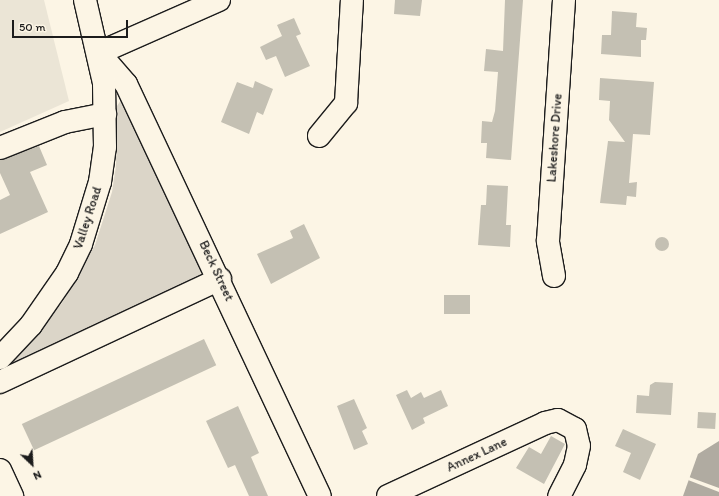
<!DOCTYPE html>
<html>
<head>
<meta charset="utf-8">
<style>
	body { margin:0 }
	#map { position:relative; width:719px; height:496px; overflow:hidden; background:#fcf5e5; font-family:Itim,sans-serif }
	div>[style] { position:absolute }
	.built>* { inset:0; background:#ebe5d6 }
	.green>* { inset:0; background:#dbd5c8 }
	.water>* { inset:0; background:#b0aba1 }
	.pier>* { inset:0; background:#fcf5e5 }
	.building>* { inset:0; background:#c4c0b3; transform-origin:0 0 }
	.round { border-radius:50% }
	.roads { filter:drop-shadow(1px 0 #1c1c1c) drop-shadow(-1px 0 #1c1c1c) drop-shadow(0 1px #1c1c1c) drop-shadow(0 -1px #1c1c1c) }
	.minor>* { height:22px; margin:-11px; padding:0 11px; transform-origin:11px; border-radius:11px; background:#fcf5e5 }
	.major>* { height:22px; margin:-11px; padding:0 11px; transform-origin:11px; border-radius:11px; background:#fcf5e5 }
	span { translate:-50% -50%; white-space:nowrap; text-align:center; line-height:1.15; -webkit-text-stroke:4px #fcf5e5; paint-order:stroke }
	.street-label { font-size:13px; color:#1c1c1c }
	.north { position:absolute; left:12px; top:444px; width:40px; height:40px; -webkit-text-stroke:3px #fcf5e5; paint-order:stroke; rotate:155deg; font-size:11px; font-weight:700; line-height:16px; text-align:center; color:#1c1c1c }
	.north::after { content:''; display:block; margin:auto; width:14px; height:18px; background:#1c1c1c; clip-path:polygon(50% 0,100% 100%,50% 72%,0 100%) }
	.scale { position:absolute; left:12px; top:20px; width:116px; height:18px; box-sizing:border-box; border:2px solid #1c1c1c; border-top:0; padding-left:5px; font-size:12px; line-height:14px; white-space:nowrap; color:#1c1c1c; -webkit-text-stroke:3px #fcf5e5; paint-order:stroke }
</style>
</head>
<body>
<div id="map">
	<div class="built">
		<div style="clip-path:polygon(0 0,44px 0,69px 101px,0 132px)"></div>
	</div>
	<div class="green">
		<div style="clip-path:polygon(121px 100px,203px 267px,199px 277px,6px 367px,62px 303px,95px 245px,112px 192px,116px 166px,117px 106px)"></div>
	</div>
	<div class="water">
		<div style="clip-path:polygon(719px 441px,719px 496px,683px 496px,698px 454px)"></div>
	</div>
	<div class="pier">
		<div style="clip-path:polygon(689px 477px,719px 488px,719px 492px,688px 480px)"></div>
	</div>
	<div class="building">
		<div style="clip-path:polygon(395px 0,422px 0,420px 16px,394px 14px)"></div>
		<div style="clip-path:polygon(505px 0,523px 0,511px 160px,486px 158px,487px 143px,481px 143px,482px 121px,492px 122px,495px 111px,498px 72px,484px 71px,486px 49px,503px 51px)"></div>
		<div style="clip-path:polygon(612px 11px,637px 13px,636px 27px,647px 28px,646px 40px,641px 40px,641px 57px,601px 54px,602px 35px,611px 35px)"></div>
		<div style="clip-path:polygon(294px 18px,301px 34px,296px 36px,310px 66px,285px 77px,276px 56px,266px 60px,260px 47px,282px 36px,277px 25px)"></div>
		<div style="clip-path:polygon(600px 78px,654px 82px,650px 135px,633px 134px,629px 183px,637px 182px,636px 197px,627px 196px,626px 205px,600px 203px,608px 141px,625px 142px,609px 120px,610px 101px,599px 100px)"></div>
		<div style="clip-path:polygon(255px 81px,273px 89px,263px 115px,257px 112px,249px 134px,221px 122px,237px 82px,253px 88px)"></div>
		<div style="clip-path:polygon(39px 146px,47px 165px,30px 172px,48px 212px,0 234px,0 200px,10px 195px,0 173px,0 160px)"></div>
		<div style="clip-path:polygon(487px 185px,508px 186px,506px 225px,511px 225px,510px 247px,478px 245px,481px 205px,486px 205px)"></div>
		<div style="clip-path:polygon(304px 224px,320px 258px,271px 284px,257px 254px,293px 238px,290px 231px)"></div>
		<div class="round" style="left:655px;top:237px;width:14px;height:14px"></div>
		<div style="left:444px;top:295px;width:26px;height:19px"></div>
		<div style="left:204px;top:339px;width:29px;height:201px;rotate:65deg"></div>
		<div style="clip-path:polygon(655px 382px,673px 383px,671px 415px,636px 413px,637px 395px,649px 396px,650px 385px)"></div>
		<div style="clip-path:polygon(407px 390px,411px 398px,421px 392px,424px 398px,441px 390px,448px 406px,423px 418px,425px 423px,412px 430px,396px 395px)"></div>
		<div style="clip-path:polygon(354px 399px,367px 428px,362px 431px,368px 444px,354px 450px,337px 406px)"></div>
		<div style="clip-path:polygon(238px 406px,259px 453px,251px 457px,268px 496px,249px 496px,235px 465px,228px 468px,206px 421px)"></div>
		<div style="left:698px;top:412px;width:18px;height:16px;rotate:3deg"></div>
		<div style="clip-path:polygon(623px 429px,656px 444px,640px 480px,623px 472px,631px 453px,615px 446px)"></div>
		<div style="clip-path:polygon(551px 436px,565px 444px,544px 484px,516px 468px,529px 447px,541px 454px)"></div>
	</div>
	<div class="roads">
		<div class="minor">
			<div style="left:219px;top:0;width:131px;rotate:156.2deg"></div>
			<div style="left:99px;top:53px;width:41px;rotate:48.9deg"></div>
			<div style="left:126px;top:84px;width:455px;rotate:64.8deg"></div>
			<div style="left:319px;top:136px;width:43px;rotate:-50.7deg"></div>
			<div style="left:346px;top:103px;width:103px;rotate:-86.7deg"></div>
			<div style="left:0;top:148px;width:70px;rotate:-21.8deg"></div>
			<div style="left:65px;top:122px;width:41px;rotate:-11.3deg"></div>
			<div style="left:554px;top:276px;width:36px;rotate:-100deg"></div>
			<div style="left:548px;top:241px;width:242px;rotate:-86.2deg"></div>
			<div style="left:0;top:382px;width:243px;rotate:-25.1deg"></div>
			<div style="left:0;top:470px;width:29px;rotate:65deg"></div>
			<div style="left:388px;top:496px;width:173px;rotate:-24.9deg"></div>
			<div style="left:545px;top:423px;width:13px;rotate:-13deg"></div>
			<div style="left:558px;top:420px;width:19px;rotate:28deg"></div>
			<div style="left:575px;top:429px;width:17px;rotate:77deg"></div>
			<div style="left:579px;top:446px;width:19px;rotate:102deg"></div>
			<div style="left:575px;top:465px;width:35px;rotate:117deg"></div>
		</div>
		<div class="major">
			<div style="left:0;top:358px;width:45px;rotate:-46.8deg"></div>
			<div style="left:31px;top:325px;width:63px;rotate:-55.3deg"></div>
			<div style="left:67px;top:273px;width:32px;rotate:-64deg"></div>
			<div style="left:81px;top:244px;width:65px;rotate:-73deg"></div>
			<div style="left:100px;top:182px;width:35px;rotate:-82deg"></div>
			<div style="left:105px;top:147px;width:64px;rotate:-90.9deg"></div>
			<div style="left:104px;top:83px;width:85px;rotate:-102.9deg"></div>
		</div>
	</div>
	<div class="street-label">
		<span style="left:555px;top:138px;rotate:-86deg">Lakeshore Drive</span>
		<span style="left:88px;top:218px;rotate:-72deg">Valley Road</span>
		<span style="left:216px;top:271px;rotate:65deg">Beck Street</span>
		<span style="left:477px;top:455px;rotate:-25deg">Annex Lane</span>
	</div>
	<div class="north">N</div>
	<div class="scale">50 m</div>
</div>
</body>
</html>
